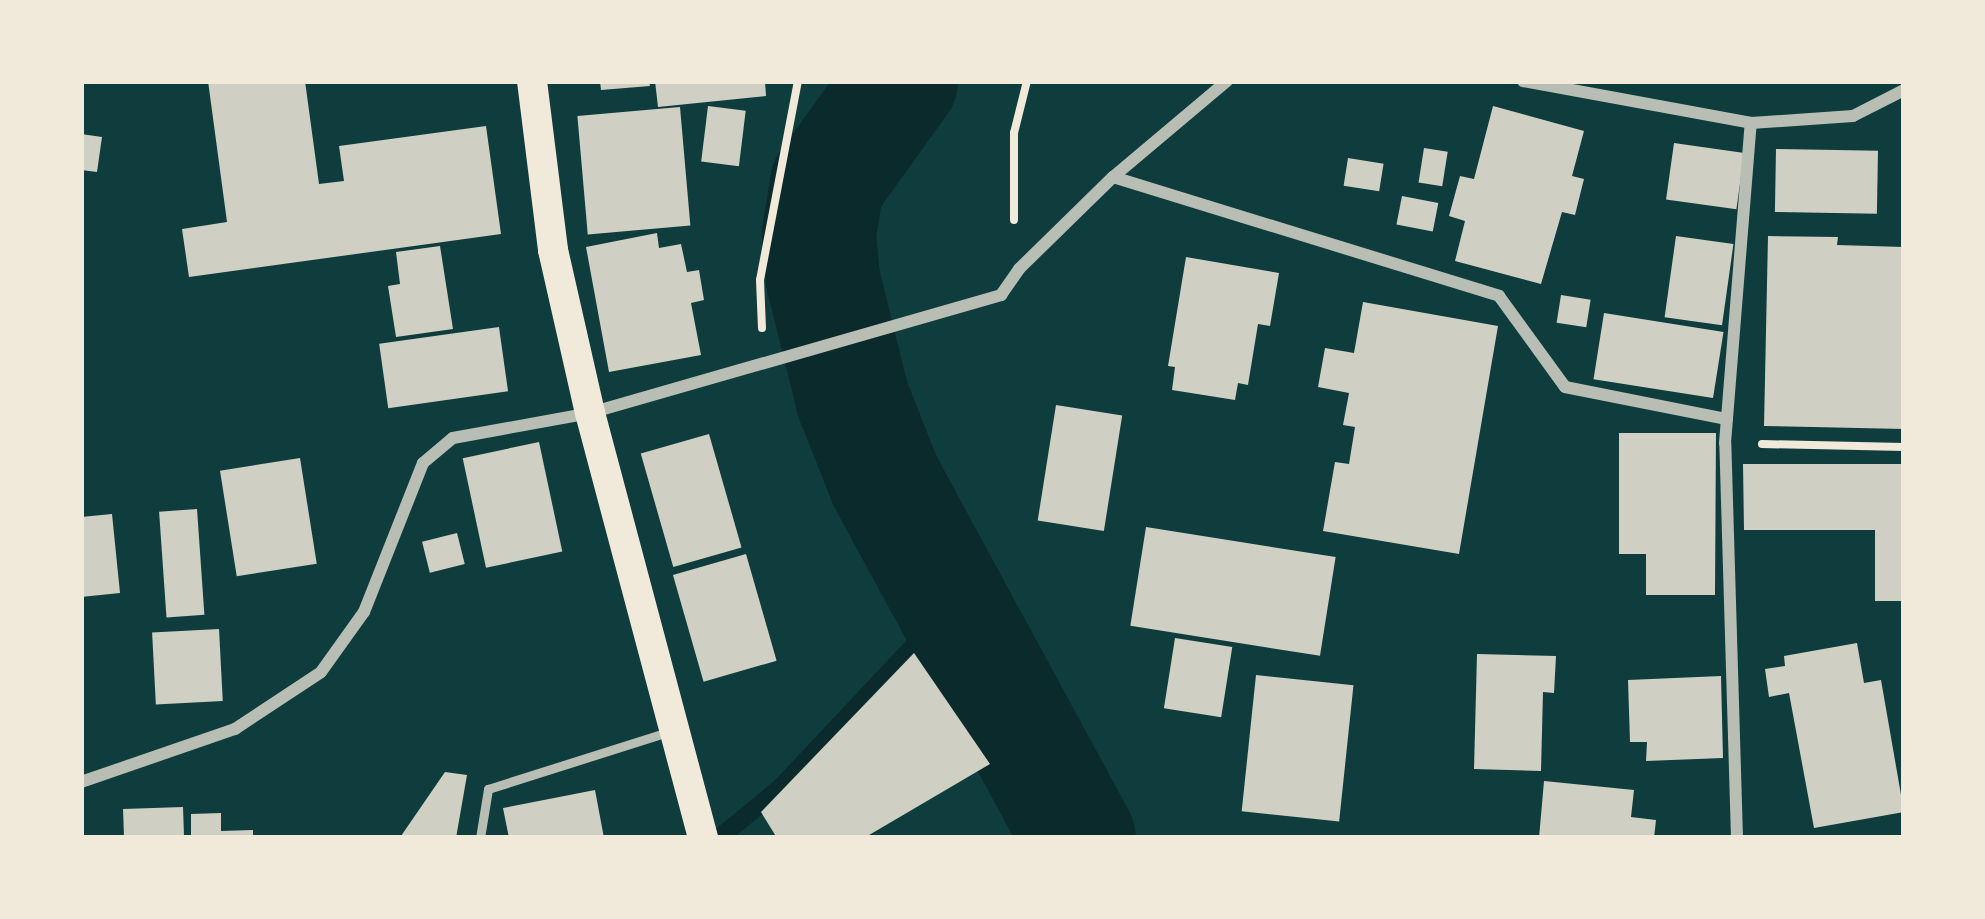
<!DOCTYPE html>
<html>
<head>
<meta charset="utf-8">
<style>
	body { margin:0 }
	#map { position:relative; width:1985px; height:919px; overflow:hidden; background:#0f3d3e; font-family:"Roboto Serif",serif }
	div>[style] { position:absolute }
	.stream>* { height:18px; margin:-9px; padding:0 9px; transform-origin:9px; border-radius:9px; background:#0a2a2b }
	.river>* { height:114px; margin:-57px; padding:0 57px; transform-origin:57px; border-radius:57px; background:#0a2a2b }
	.building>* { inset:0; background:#cfcfc3; transform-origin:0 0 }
	.path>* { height:8px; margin:-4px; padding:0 4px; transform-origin:4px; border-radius:4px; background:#f1e9da }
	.service>* { height:9px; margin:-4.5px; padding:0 4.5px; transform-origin:4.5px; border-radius:4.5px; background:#b8beb3 }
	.minor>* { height:12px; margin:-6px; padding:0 6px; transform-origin:6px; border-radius:6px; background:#b8beb3 }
	.primary>* { height:30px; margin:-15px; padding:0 15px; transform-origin:15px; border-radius:15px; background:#f1e9da }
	span { translate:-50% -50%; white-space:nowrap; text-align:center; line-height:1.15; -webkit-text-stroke:9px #f1e9da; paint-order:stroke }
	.frame { position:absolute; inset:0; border:84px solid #f1e9da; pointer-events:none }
</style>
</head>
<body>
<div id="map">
	<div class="stream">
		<div style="left:719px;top:838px;width:80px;rotate:-39.4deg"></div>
		<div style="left:781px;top:787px;width:253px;rotate:-46.8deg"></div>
	</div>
	<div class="river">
		<div style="left:901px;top:81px;width:127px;rotate:125.7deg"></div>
		<div style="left:827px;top:184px;width:51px;rotate:99.1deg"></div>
		<div style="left:819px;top:234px;width:45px;rotate:84.9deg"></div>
		<div style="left:823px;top:279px;width:125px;rotate:76.1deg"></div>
		<div style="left:853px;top:400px;width:87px;rotate:68.4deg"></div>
		<div style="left:885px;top:481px;width:406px;rotate:61.5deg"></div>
	</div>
	<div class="building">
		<div style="clip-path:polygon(208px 81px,305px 81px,319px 184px,344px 181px,339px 146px,486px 126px,501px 234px,189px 277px,182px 229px,227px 222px)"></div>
		<div style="clip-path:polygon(600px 81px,649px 81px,650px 86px,601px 90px)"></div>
		<div style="clip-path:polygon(655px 81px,765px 81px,766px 96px,658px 107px)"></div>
		<div style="left:708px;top:106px;width:38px;height:56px;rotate:7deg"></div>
		<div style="clip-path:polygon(1493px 106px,1584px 131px,1572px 176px,1584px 179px,1575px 215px,1562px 212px,1541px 284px,1455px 261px,1465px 221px,1449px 216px,1460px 176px,1474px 179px)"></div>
		<div style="left:680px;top:107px;width:119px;height:103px;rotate:85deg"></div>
		<div style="clip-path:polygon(81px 134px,102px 137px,97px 172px,81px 170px)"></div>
		<div style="left:1674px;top:143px;width:71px;height:57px;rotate:8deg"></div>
		<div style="left:1424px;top:148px;width:24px;height:35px;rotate:9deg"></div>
		<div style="left:1776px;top:149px;width:102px;height:63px;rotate:1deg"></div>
		<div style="left:1348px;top:158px;width:36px;height:28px;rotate:9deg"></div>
		<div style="left:1402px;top:196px;width:37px;height:29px;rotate:11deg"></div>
		<div style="clip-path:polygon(657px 233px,659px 248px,681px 244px,687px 272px,699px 270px,704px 300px,691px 303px,701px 355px,609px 372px,586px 247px)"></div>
		<div style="left:1676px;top:236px;width:58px;height:82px;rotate:8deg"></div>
		<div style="clip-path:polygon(1768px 236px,1838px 237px,1837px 245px,1904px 247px,1904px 429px,1764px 426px)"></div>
		<div style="clip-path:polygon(440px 246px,453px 329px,396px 337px,388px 286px,400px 284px,396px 252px)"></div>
		<div style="clip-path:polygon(1186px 257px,1279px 273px,1270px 326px,1258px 324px,1248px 385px,1238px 383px,1235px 400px,1172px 390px,1175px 367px,1168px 366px)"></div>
		<div style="left:1561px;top:295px;width:30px;height:28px;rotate:9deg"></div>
		<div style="clip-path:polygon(1363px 302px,1498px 326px,1459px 554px,1323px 531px,1335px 462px,1349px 464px,1355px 427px,1343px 425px,1349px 393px,1318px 387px,1325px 348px,1354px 353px)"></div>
		<div style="left:1604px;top:313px;width:121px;height:67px;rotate:9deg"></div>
		<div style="left:499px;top:327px;width:65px;height:121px;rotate:82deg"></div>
		<div style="left:1056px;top:405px;width:67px;height:117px;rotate:9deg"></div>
		<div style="clip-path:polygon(1619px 433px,1716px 433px,1715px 595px,1646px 595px,1646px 554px,1619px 554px)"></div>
		<div style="left:709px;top:434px;width:118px;height:71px;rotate:74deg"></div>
		<div style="left:539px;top:442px;width:112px;height:78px;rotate:78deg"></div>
		<div style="left:300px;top:458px;width:107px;height:81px;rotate:81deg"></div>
		<div style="clip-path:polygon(1743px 464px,1904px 464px,1904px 601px,1875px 601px,1875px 530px,1744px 530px)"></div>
		<div style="left:197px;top:509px;width:106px;height:38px;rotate:86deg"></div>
		<div style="clip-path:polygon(112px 514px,120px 593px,81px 597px,81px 517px)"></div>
		<div style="left:1146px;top:527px;width:192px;height:100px;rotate:9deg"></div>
		<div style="left:457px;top:533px;width:32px;height:36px;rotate:76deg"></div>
		<div style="left:746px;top:554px;width:111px;height:76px;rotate:74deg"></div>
		<div style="left:219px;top:629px;width:72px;height:67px;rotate:87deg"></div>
		<div style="left:1175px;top:638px;width:58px;height:71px;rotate:9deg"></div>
		<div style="clip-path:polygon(1857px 643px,1864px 683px,1881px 680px,1904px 812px,1814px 828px,1789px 693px,1769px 697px,1765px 669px,1785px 666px,1784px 656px)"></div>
		<div style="clip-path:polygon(914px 653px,990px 764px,864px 838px,777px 838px,761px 812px)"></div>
		<div style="clip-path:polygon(1477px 654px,1556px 656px,1554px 693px,1543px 692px,1541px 771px,1474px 769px)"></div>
		<div style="left:1256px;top:675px;width:98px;height:137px;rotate:6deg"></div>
		<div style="clip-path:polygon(1721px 676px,1723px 758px,1646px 761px,1647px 742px,1630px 742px,1628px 680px)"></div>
		<div style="clip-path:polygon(445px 772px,467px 775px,456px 838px,401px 836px)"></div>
		<div style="clip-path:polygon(1544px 781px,1634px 790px,1631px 817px,1656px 820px,1654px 838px,1539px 838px)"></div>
		<div style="clip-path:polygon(595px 790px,604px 838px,509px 838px,503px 808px)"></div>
		<div style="left:183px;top:807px;width:31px;height:60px;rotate:88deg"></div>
		<div style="clip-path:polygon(221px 813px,221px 831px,253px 830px,253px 838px,191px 838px,191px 814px)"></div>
	</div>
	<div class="path">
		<div style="left:1014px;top:220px;width:87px;rotate:-90deg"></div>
		<div style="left:1014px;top:133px;width:54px;rotate:-76deg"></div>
		<div style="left:762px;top:328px;width:48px;rotate:-92.4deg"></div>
		<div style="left:760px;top:280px;width:203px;rotate:-79.2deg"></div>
		<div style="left:1762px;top:444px;width:142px;rotate:1.2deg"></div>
	</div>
	<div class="service">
		<div style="left:480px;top:838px;width:50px;rotate:-80.7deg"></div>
		<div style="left:488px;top:789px;width:192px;rotate:-17.6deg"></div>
	</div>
	<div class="minor">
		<div style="left:1523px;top:81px;width:232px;rotate:10.4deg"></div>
		<div style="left:1751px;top:123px;width:102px;rotate:-3.9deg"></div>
		<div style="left:1853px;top:116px;width:57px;rotate:-27deg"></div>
		<div style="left:1113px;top:177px;width:404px;rotate:17.1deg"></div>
		<div style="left:1499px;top:296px;width:112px;rotate:54deg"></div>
		<div style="left:1565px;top:387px;width:165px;rotate:11.2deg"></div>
		<div style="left:81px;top:782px;width:163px;rotate:-19deg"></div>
		<div style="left:235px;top:729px;width:103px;rotate:-33.5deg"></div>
		<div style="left:321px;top:672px;width:74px;rotate:-54.4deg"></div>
		<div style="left:364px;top:612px;width:160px;rotate:-68.4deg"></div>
		<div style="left:423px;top:463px;width:39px;rotate:-40deg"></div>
		<div style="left:453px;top:438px;width:139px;rotate:-10.3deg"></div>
		<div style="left:590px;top:413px;width:428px;rotate:-16deg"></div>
		<div style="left:1001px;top:295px;width:32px;rotate:-55deg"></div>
		<div style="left:1019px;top:269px;width:132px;rotate:-44.4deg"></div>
		<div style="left:1113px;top:177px;width:149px;rotate:-40.1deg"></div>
		<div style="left:1737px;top:838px;width:395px;rotate:-91.7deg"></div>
		<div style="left:1725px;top:443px;width:321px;rotate:-85.4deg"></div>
	</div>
	<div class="primary">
		<div style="left:532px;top:81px;width:170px;rotate:82.9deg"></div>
		<div style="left:553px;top:250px;width:167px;rotate:77.2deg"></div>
		<div style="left:590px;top:413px;width:440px;rotate:75.1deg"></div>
	</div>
	<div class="frame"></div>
</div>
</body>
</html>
